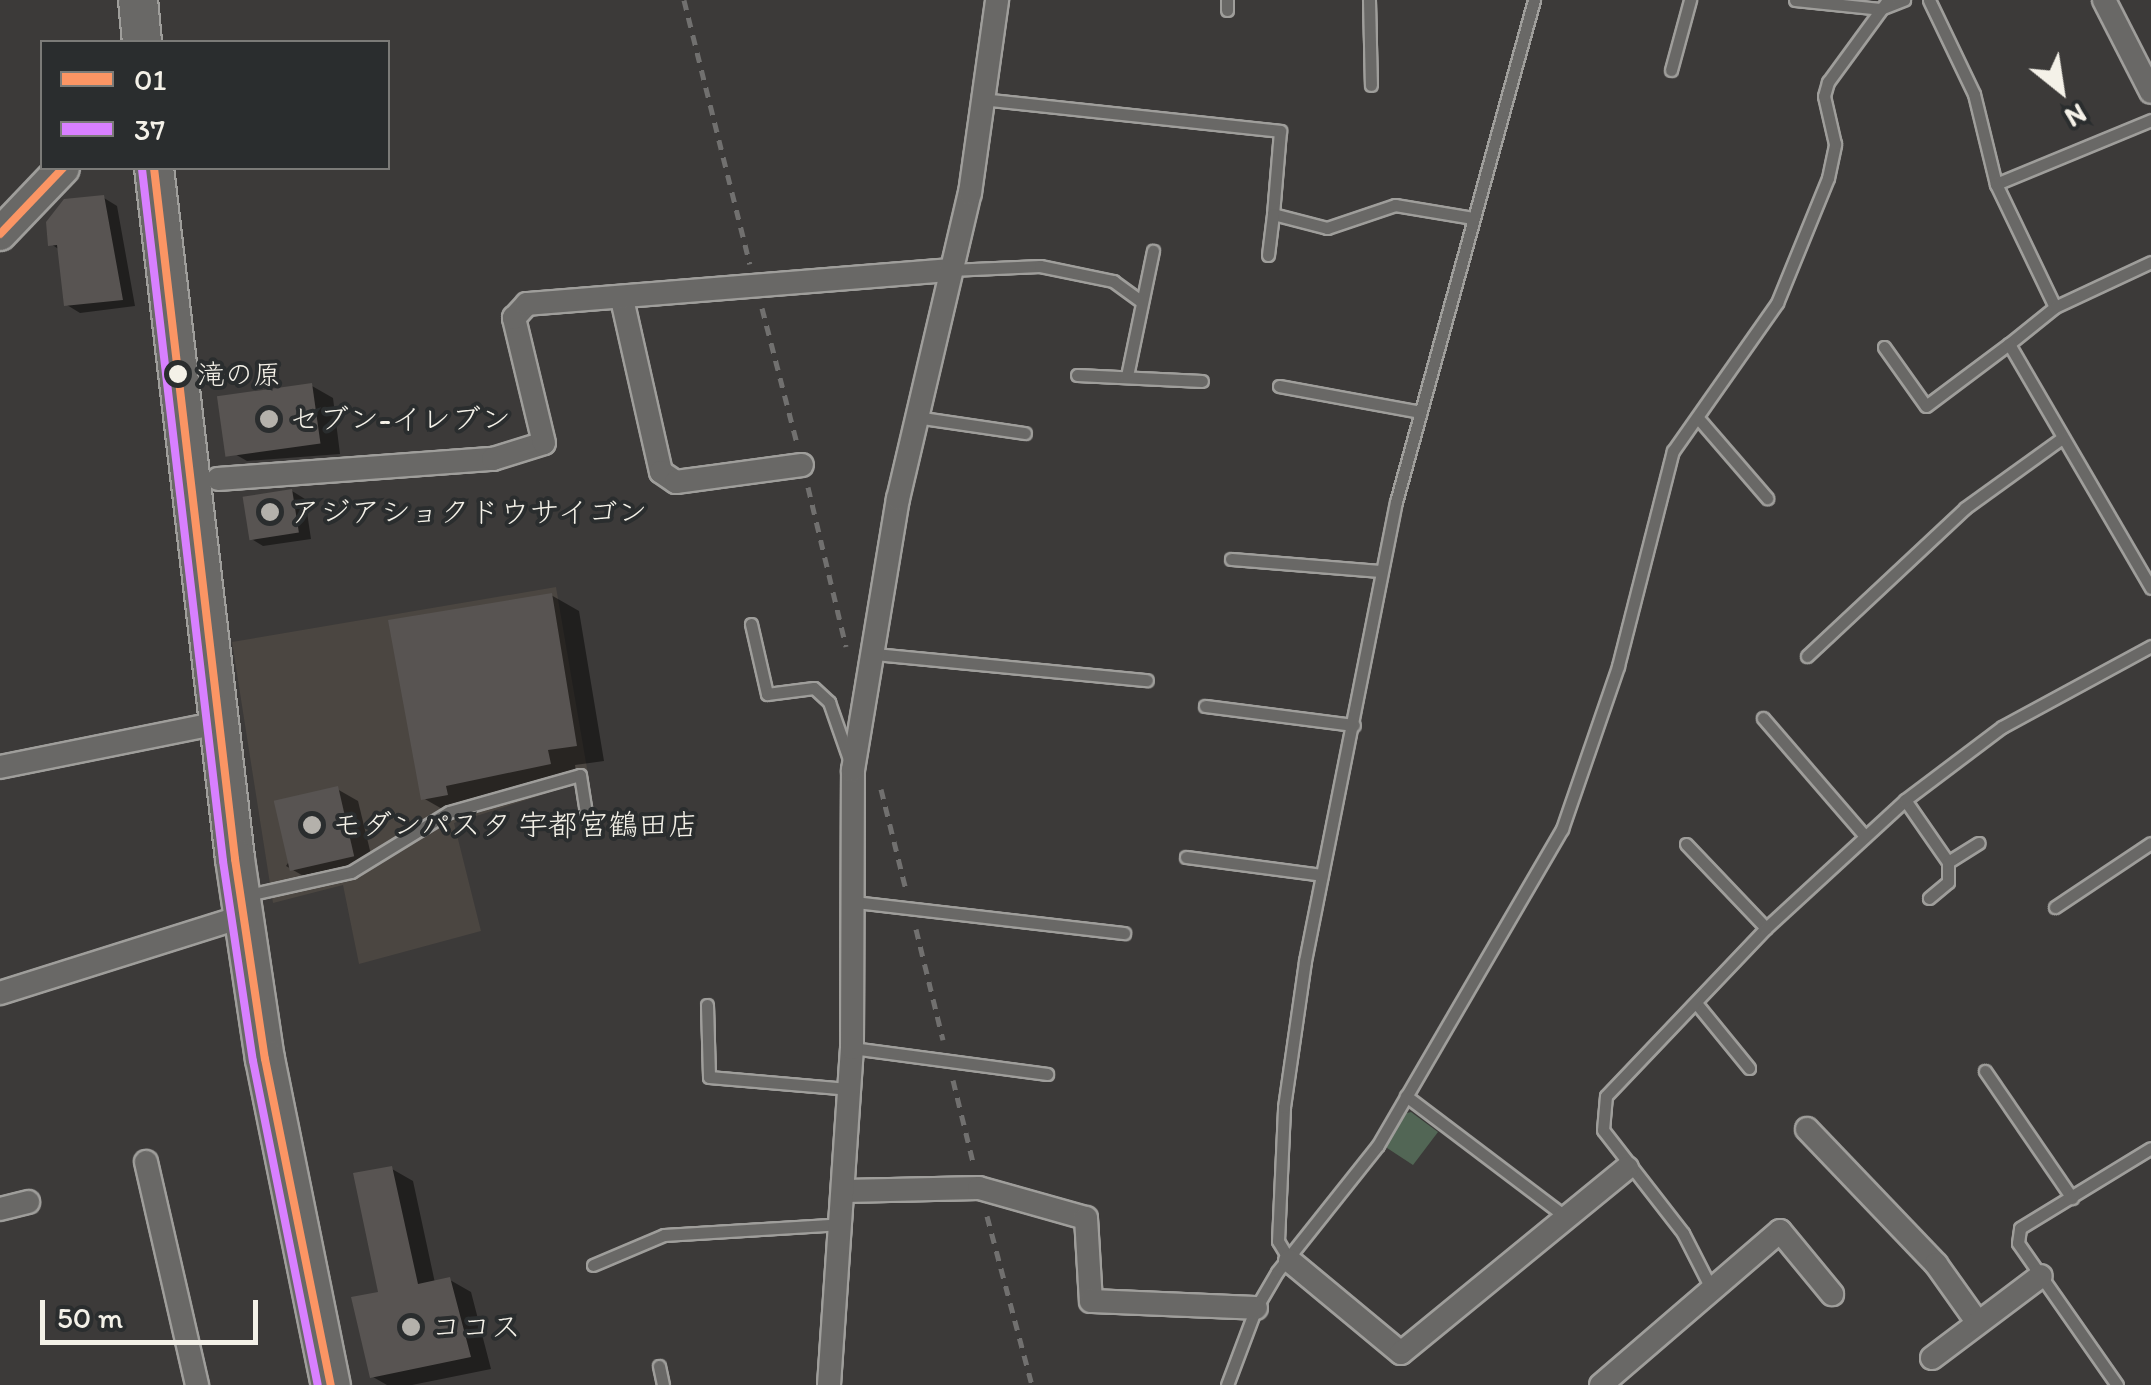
<!DOCTYPE html>
<html>
<head>
<meta charset="utf-8">
<style>
	body { margin:0 }
	#map { position:relative; width:2151px; height:1385px; overflow:hidden; background:#3c3a39; font-family:Itim,"Klee One",sans-serif }
	div>[style] { position:absolute }
	.built>* { inset:0; background:#4b4641 }
	.green>* { inset:0; background:#526655 }
	.shadow>* { inset:0; background:#0007 }
	.building>* { inset:0; background:#585452; transform-origin:0 0 }
	.path>* { height:5px; margin-top:-2.5px; transform-origin:0; background:repeating-linear-gradient(90deg,#71706f 0 10px,transparent 0 18px) }
	.roads { filter:drop-shadow(2px 0 #9f9e9b) drop-shadow(-2px 0 #9f9e9b) drop-shadow(0 2px #9f9e9b) drop-shadow(0 -2px #9f9e9b) }
	.lane>* { height:11px; margin:-5.5px; padding:0 5.5px; transform-origin:5.5px; border-radius:5.5px; background:#696866 }
	.street>* { height:22px; margin:-11px; padding:0 11px; transform-origin:11px; border-radius:11px; background:#696866 }
	.secondary>* { height:32px; margin:-16px; padding:0 16px; transform-origin:16px; border-radius:16px; background:#696866 }
	.primary>* { height:38px; margin:-19px; padding:0 19px; transform-origin:19px; border-radius:19px; background:#696866 }
	.bus-1>* { height:8px; margin:-4px; padding:0 4px; transform-origin:4px; border-radius:4px; background:#fb9564 }
	.bus-2>* { height:8px; margin:-4px; padding:0 4px; transform-origin:4px; border-radius:4px; background:#d880ff }
	.dots>* { width:28px; height:28px; translate:-50% -50%; box-sizing:border-box; border:5px solid #2a2d2e; border-radius:50% }
	span { translate:-50% -50%; white-space:nowrap; text-align:center; line-height:1.15; -webkit-text-stroke:8px #2a2d2e; paint-order:stroke }
	.bus-label { font-size:28px; color:#f4f1e8 }
	.left { translate:0 -50%; text-align:left }
	.poi-label { font-size:30px; color:#f4f1e8 }
	.legend { position:absolute; left:40px; top:40px; width:350px; height:130px; box-sizing:border-box; background:#2a2d2e; border:2px solid #7b7b78; margin:0; padding:12px 18px; list-style:none; font-size:30px; color:#f4f1e8 }
	.legend li { display:flex; align-items:center; gap:20px; height:50px }
	.legend b { width:50px; border:2px solid #7b7b78 }
	.north { position:absolute; left:2011px; top:40px; width:100px; height:100px; -webkit-text-stroke:8px #2a2d2e; paint-order:stroke; rotate:150deg; font-size:28px; font-weight:700; line-height:40px; text-align:center; color:#f4f1e8 }
	.north::after { content:''; display:block; margin:auto; width:35px; height:45px; background:#f4f1e8; clip-path:polygon(50% 0,100% 100%,50% 72%,0 100%) }
	.scale { position:absolute; left:40px; top:1300px; width:218px; height:45px; box-sizing:border-box; border:5px solid #f4f1e8; border-top:0; padding-left:12px; font-size:30px; line-height:35px; white-space:nowrap; color:#f4f1e8; -webkit-text-stroke:8px #2a2d2e; paint-order:stroke }
</style>
</head>
<body>
<div id="map">
	<div class="built">
		<div style="clip-path:polygon(556px 587px,589px 780px,454px 823px,481px 931px,359px 964px,343px 885px,273px 903px,232px 642px)"></div>
	</div>
	<div class="green">
		<div style="clip-path:polygon(1411px 1112px,1438px 1132px,1413px 1165px,1384px 1146px,1399px 1115px)"></div>
	</div>
	<div class="shadow">
		<div style="clip-path:polygon(104px 198px,117px 206px,135px 306px,80px 313px,67px 305px,60px 250px,51px 244px)"></div>
		<div style="clip-path:polygon(312px 386px,333px 398px,340px 454px,247px 461px,226px 449px)"></div>
		<div style="clip-path:polygon(292px 491px,305px 499px,311px 539px,263px 546px,250px 538px)"></div>
		<div style="clip-path:polygon(551px 595px,579px 611px,604px 761px,575px 765px,577px 779px,451px 814px,423px 798px)"></div>
		<div style="clip-path:polygon(337px 789px,358px 801px,374px 867px,307px 878px,286px 866px)"></div>
		<div style="clip-path:polygon(392px 1169px,413px 1181px,435px 1283px,450px 1280px,471px 1292px,491px 1369px,412px 1385px,387px 1385px,373px 1377px)"></div>
	</div>
	<div class="building">
		<div style="clip-path:polygon(104px 195px,123px 300px,64px 306px,57px 245px,48px 246px,46px 222px,64px 199px)"></div>
		<div style="left:312px;top:383px;width:61px;height:96px;rotate:82deg"></div>
		<div style="left:292px;top:489px;width:44px;height:50px;rotate:81deg"></div>
		<div style="clip-path:polygon(552px 593px,577px 746px,548px 750px,551px 764px,446px 786px,448px 795px,421px 800px,388px 620px)"></div>
		<div style="left:338px;top:786px;width:72px;height:66px;rotate:77deg"></div>
		<div style="clip-path:polygon(392px 1166px,418px 1284px,450px 1277px,471px 1357px,370px 1378px,351px 1297px,378px 1292px,353px 1173px)"></div>
	</div>
	<div class="path">
		<div style="left:684px;top:0;width:272px;rotate:76deg"></div>
		<div style="left:762px;top:308px;width:139px;rotate:75.5deg"></div>
		<div style="left:808px;top:487px;width:164px;rotate:76.6deg"></div>
		<div style="left:881px;top:789px;width:104px;rotate:76.1deg"></div>
		<div style="left:916px;top:929px;width:114px;rotate:76.3deg"></div>
		<div style="left:953px;top:1080px;width:84px;rotate:76.3deg"></div>
		<div style="left:987px;top:1216px;width:175px;rotate:75.1deg"></div>
	</div>
	<div class="roads">
		<div class="lane">
			<div style="left:1369px;top:0;width:85px;rotate:88.7deg"></div>
			<div style="left:1795px;top:0;width:85px;rotate:6deg"></div>
			<div style="left:1880px;top:9px;width:26px;rotate:-21deg"></div>
			<div style="left:1929px;top:0;width:104px;rotate:64.4deg"></div>
			<div style="left:1974px;top:94px;width:93px;rotate:76.3deg"></div>
			<div style="left:1996px;top:184px;width:136px;rotate:64.4deg"></div>
			<div style="left:2055px;top:307px;width:59px;rotate:141.2deg"></div>
			<div style="left:1227px;top:10px;width:10px;rotate:-90deg"></div>
			<div style="left:1671px;top:70px;width:73px;rotate:-74.8deg"></div>
			<div style="left:982px;top:99px;width:300px;rotate:6.1deg"></div>
			<div style="left:1280px;top:131px;width:83px;rotate:94.8deg"></div>
			<div style="left:1273px;top:214px;width:56px;rotate:14.5deg"></div>
			<div style="left:1327px;top:228px;width:72px;rotate:-18.7deg"></div>
			<div style="left:1395px;top:205px;width:79px;rotate:9.5deg"></div>
			<div style="left:1996px;top:184px;width:168px;rotate:-22.4deg"></div>
			<div style="left:1268px;top:255px;width:41px;rotate:-83deg"></div>
			<div style="left:950px;top:270px;width:90px;rotate:-2.5deg"></div>
			<div style="left:1040px;top:266px;width:75px;rotate:11.6deg"></div>
			<div style="left:1113px;top:281px;width:34px;rotate:36deg"></div>
			<div style="left:2055px;top:307px;width:106px;rotate:-25.1deg"></div>
			<div style="left:1884px;top:347px;width:72px;rotate:54.6deg"></div>
			<div style="left:1926px;top:406px;width:104px;rotate:-36.8deg"></div>
			<div style="left:2009px;top:344px;width:282px;rotate:59.8deg"></div>
			<div style="left:1077px;top:375px;width:125px;rotate:2.7deg"></div>
			<div style="left:1127px;top:376px;width:128px;rotate:-78.3deg"></div>
			<div style="left:1279px;top:386px;width:144px;rotate:10.4deg"></div>
			<div style="left:916px;top:417px;width:110px;rotate:8.4deg"></div>
			<div style="left:1698px;top:418px;width:106px;rotate:49.2deg"></div>
			<div style="left:1231px;top:559px;width:150px;rotate:4.6deg"></div>
			<div style="left:751px;top:624px;width:72px;rotate:77.1deg"></div>
			<div style="left:767px;top:694px;width:47px;rotate:-7.3deg"></div>
			<div style="left:814px;top:688px;width:21px;rotate:43deg"></div>
			<div style="left:829px;top:702px;width:60px;rotate:70.7deg"></div>
			<div style="left:875px;top:654px;width:273px;rotate:5.5deg"></div>
			<div style="left:1807px;top:656px;width:216px;rotate:-43.1deg"></div>
			<div style="left:1965px;top:508px;width:120px;rotate:-35.8deg"></div>
			<div style="left:1205px;top:706px;width:150px;rotate:7.3deg"></div>
			<div style="left:1763px;top:718px;width:155px;rotate:49.2deg"></div>
			<div style="left:1905px;top:800px;width:75px;rotate:55.3deg"></div>
			<div style="left:1948px;top:862px;width:20px;rotate:90deg"></div>
			<div style="left:1948px;top:882px;width:25px;rotate:140deg"></div>
			<div style="left:1686px;top:844px;width:116px;rotate:46.4deg"></div>
			<div style="left:1186px;top:857px;width:137px;rotate:7.5deg"></div>
			<div style="left:1948px;top:862px;width:36px;rotate:-32deg"></div>
			<div style="left:248px;top:895px;width:106px;rotate:-12.6deg"></div>
			<div style="left:351px;top:872px;width:115px;rotate:-31.5deg"></div>
			<div style="left:449px;top:812px;width:136px;rotate:-15.8deg"></div>
			<div style="left:580px;top:775px;width:38px;rotate:81deg"></div>
			<div style="left:855px;top:902px;width:271px;rotate:6.6deg"></div>
			<div style="left:2055px;top:907px;width:115px;rotate:-33.7deg"></div>
			<div style="left:1696px;top:1003px;width:84px;rotate:50.8deg"></div>
			<div style="left:707px;top:1005px;width:72px;rotate:88.4deg"></div>
			<div style="left:709px;top:1077px;width:142px;rotate:4.9deg"></div>
			<div style="left:852px;top:1048px;width:197px;rotate:7.6deg"></div>
			<div style="left:1985px;top:1071px;width:154px;rotate:55.6deg"></div>
			<div style="left:1406px;top:1096px;width:201px;rotate:37.1deg"></div>
			<div style="left:1290px;top:1261px;width:23px;rotate:-121deg"></div>
			<div style="left:1278px;top:1241px;width:134px;rotate:-87.4deg"></div>
			<div style="left:1284px;top:1107px;width:148px;rotate:-81.8deg"></div>
			<div style="left:1305px;top:961px;width:468px;rotate:-78.8deg"></div>
			<div style="left:1396px;top:502px;width:521px;rotate:-74.63deg"></div>
			<div style="left:593px;top:1265px;width:77px;rotate:-22.9deg"></div>
			<div style="left:664px;top:1235px;width:178px;rotate:-3.5deg"></div>
			<div style="left:1712px;top:1290px;width:64px;rotate:-117deg"></div>
			<div style="left:1683px;top:1233px;width:130px;rotate:-127.8deg"></div>
			<div style="left:1603px;top:1130px;width:34px;rotate:-85deg"></div>
			<div style="left:1606px;top:1096px;width:232px;rotate:-46.4deg"></div>
			<div style="left:1766px;top:928px;width:189px;rotate:-42.6deg"></div>
			<div style="left:1905px;top:800px;width:121px;rotate:-37deg"></div>
			<div style="left:2002px;top:727px;width:170px;rotate:-28.5deg"></div>
			<div style="left:659px;top:1366px;width:19px;rotate:78deg"></div>
			<div style="left:1227px;top:1385px;width:82px;rotate:-69.4deg"></div>
			<div style="left:1256px;top:1308px;width:42px;rotate:-59.7deg"></div>
			<div style="left:1277px;top:1272px;width:162px;rotate:-51.5deg"></div>
			<div style="left:1378px;top:1145px;width:366px;rotate:-59.8deg"></div>
			<div style="left:1562px;top:829px;width:172px;rotate:-71deg"></div>
			<div style="left:1618px;top:666px;width:222px;rotate:-75.7deg"></div>
			<div style="left:1673px;top:451px;width:181px;rotate:-54.9deg"></div>
			<div style="left:1777px;top:303px;width:135px;rotate:-67.8deg"></div>
			<div style="left:1828px;top:178px;width:35px;rotate:-78deg"></div>
			<div style="left:1835px;top:144px;width:49px;rotate:-102.9deg"></div>
			<div style="left:1824px;top:96px;width:15px;rotate:-74deg"></div>
			<div style="left:1828px;top:82px;width:102px;rotate:-53.8deg"></div>
			<div style="left:2117px;top:1385px;width:173px;rotate:-124.9deg"></div>
			<div style="left:2018px;top:1243px;width:15px;rotate:-82deg"></div>
			<div style="left:2020px;top:1228px;width:153px;rotate:-31.4deg"></div>
		</div>
		<div class="street">
			<div style="left:2104px;top:0;width:103px;rotate:62.9deg"></div>
			<div style="left:622px;top:299px;width:177px;rotate:77.3deg"></div>
			<div style="left:661px;top:472px;width:18px;rotate:34deg"></div>
			<div style="left:676px;top:482px;width:127px;rotate:-7.7deg"></div>
			<div style="left:218px;top:479px;width:276px;rotate:-4.2deg"></div>
			<div style="left:493px;top:459px;width:53px;rotate:-17.4deg"></div>
			<div style="left:544px;top:443px;width:129px;rotate:-103.5deg"></div>
			<div style="left:514px;top:318px;width:19px;rotate:-47deg"></div>
			<div style="left:527px;top:304px;width:424px;rotate:-4.6deg"></div>
			<div style="left:0;top:767px;width:222px;rotate:-11.4deg"></div>
			<div style="left:0;top:993px;width:256px;rotate:-17.5deg"></div>
			<div style="left:1807px;top:1129px;width:187px;rotate:46.3deg"></div>
			<div style="left:1936px;top:1264px;width:72px;rotate:54.6deg"></div>
			<div style="left:146px;top:1162px;width:229px;rotate:77.1deg"></div>
			<div style="left:845px;top:1191px;width:134px;rotate:-1.3deg"></div>
			<div style="left:979px;top:1188px;width:111px;rotate:15.7deg"></div>
			<div style="left:1086px;top:1218px;width:83px;rotate:86.6deg"></div>
			<div style="left:1091px;top:1301px;width:165px;rotate:2.4deg"></div>
			<div style="left:0;top:1209px;width:29px;rotate:-14deg"></div>
			<div style="left:1290px;top:1261px;width:144px;rotate:39.7deg"></div>
			<div style="left:1401px;top:1353px;width:292px;rotate:-39.3deg"></div>
			<div style="left:1932px;top:1358px;width:136px;rotate:-37deg"></div>
			<div style="left:829px;top:1385px;width:338px;rotate:-86.1deg"></div>
			<div style="left:852px;top:1048px;width:278px;rotate:-89.8deg"></div>
			<div style="left:853px;top:770px;width:275px;rotate:-80.6deg"></div>
			<div style="left:898px;top:499px;width:314px;rotate:-76.8deg"></div>
			<div style="left:970px;top:193px;width:195px;rotate:-82deg"></div>
			<div style="left:1601px;top:1385px;width:236px;rotate:-40.7deg"></div>
			<div style="left:1780px;top:1231px;width:82px;rotate:50.5deg"></div>
		</div>
		<div class="secondary">
			<div style="left:0;top:234px;width:91px;rotate:-46.3deg"></div>
		</div>
		<div class="primary">
			<div style="left:138px;top:0;width:42px;rotate:84.6deg"></div>
			<div style="left:154px;top:168px;width:696px;rotate:83.31deg"></div>
			<div style="left:235px;top:859px;width:202px;rotate:81.5deg"></div>
			<div style="left:265px;top:1059px;width:333px;rotate:78.6deg"></div>
		</div>
	</div>
	<div class="bus-1">
		<div style="left:154px;top:168px;width:696px;rotate:83.31deg"></div>
		<div style="left:235px;top:859px;width:202px;rotate:81.5deg"></div>
		<div style="left:265px;top:1059px;width:333px;rotate:78.6deg"></div>
		<div style="left:0;top:234px;width:91px;rotate:-46.3deg"></div>
	</div>
	<div class="bus-2">
		<div style="left:142px;top:169px;width:697px;rotate:83.32deg"></div>
		<div style="left:223px;top:861px;width:202px;rotate:81.5deg"></div>
		<div style="left:253px;top:1061px;width:330px;rotate:78.7deg"></div>
	</div>
	<div class="dots">
		<div style="left:178px;top:374px;background:#f4f1e8"></div>
		<div style="left:269px;top:419px;background:#b4b1ab"></div>
		<div style="left:270px;top:512px;background:#b4b1ab"></div>
		<div style="left:312px;top:825px;background:#b4b1ab"></div>
		<div style="left:411px;top:1327px;background:#b4b1ab"></div>
	</div>
	<div class="bus-label">
		<span class="left" style="left:197px;top:374px">滝の原</span>
	</div>
	<div class="poi-label">
		<span class="left" style="left:289px;top:419px">セブン-イレブン</span>
		<span class="left" style="left:290px;top:512px">アジアショクドウサイゴン</span>
		<span class="left" style="left:332px;top:825px">モダンパスタ 宇都宮鶴田店</span>
		<span class="left" style="left:431px;top:1327px">ココス</span>
	</div>
	<ul class="legend">
	<li><b style="height:12px;background:#fb9564"></b>01</li>
	<li><b style="height:12px;background:#d880ff"></b>37</li>
	</ul>
	<div class="north">N</div>
	<div class="scale">50 m</div>
</div>
</body>
</html>
